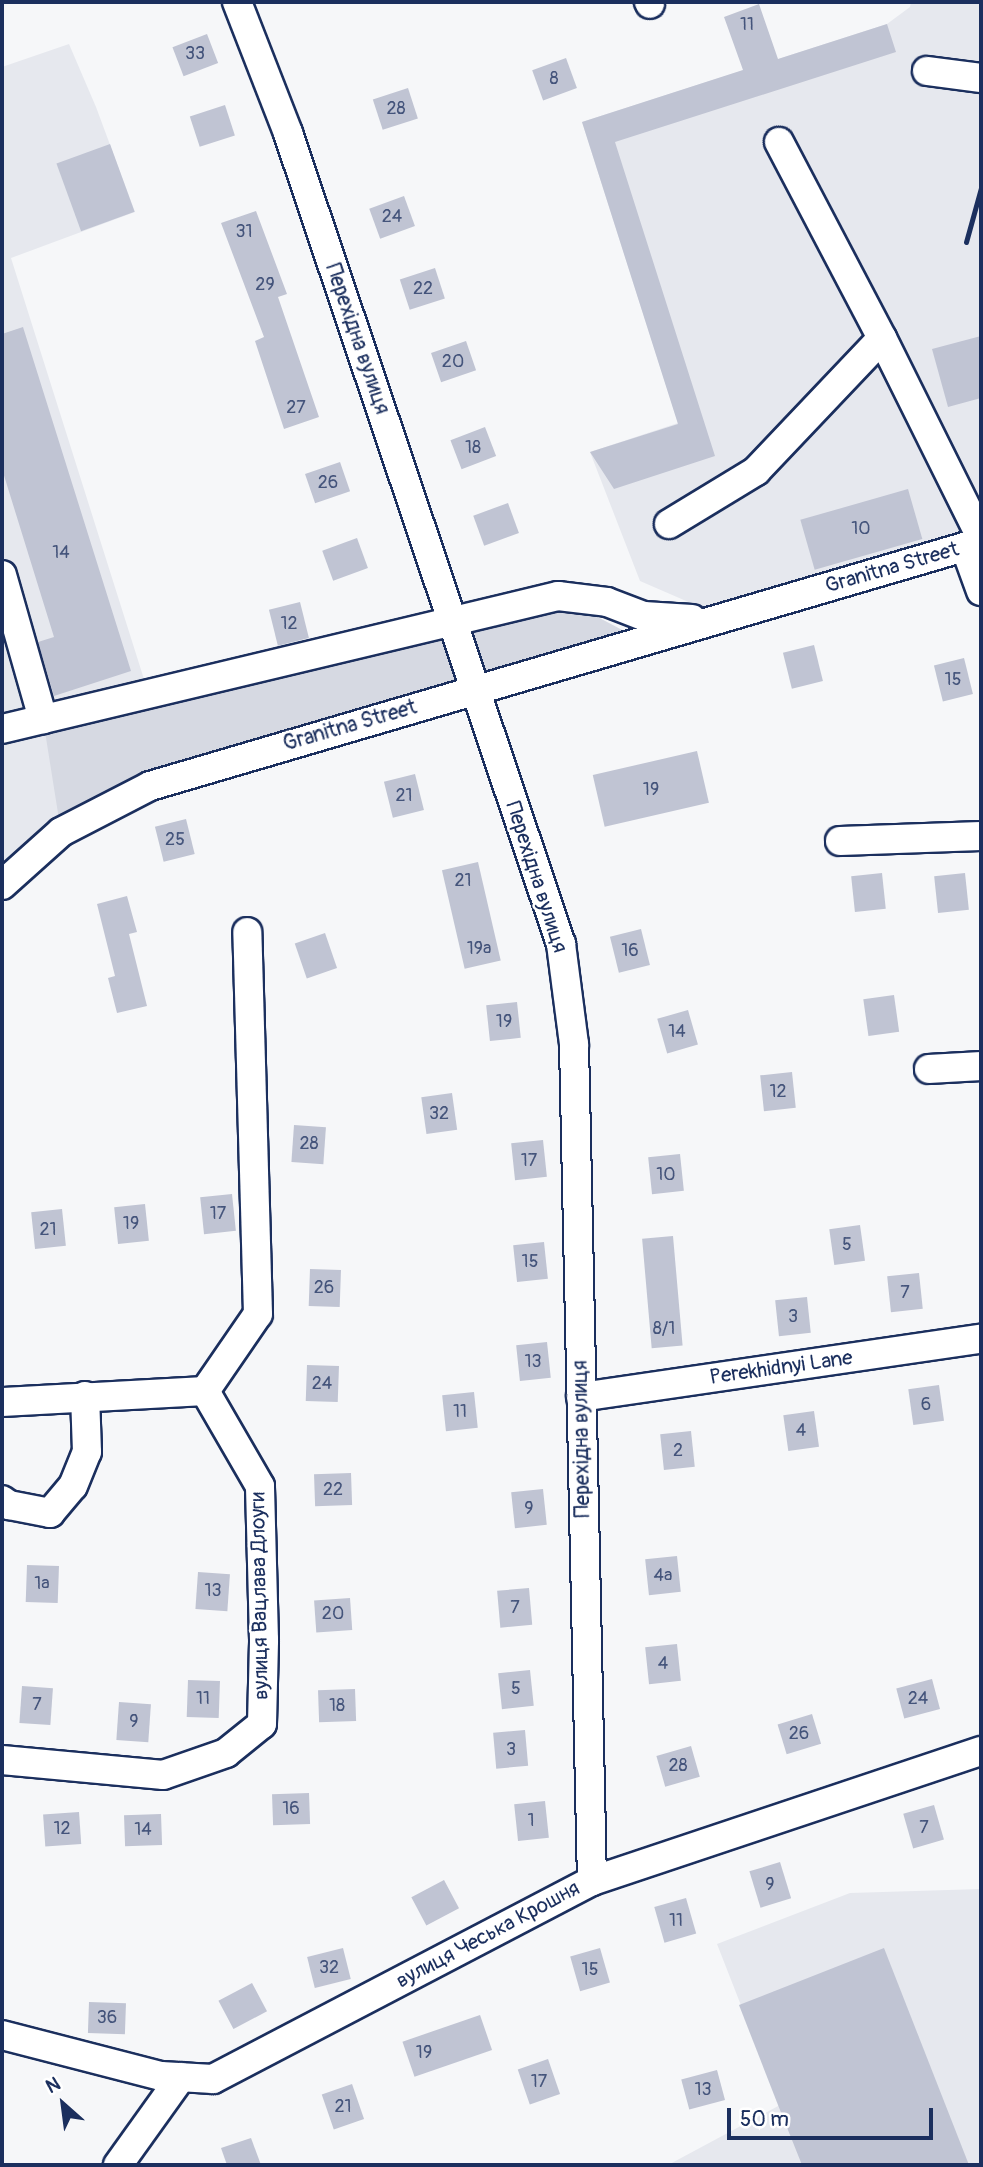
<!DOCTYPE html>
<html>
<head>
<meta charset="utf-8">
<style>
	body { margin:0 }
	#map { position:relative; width:983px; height:2167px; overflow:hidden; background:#f6f7f9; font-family:Pangolin,sans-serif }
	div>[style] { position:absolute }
	.built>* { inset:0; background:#e6e8ee }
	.green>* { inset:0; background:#d6d9e2 }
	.building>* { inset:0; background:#c0c4d3; transform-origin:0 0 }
	.roads { filter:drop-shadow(2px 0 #1b2f5e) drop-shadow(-2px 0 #1b2f5e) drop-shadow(0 2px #1b2f5e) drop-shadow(0 -2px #1b2f5e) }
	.minor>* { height:28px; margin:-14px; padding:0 14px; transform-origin:14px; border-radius:14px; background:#fff }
	.rail>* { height:5px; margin:-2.5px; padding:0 2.5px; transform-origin:2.5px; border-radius:2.5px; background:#1b2f5e }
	span { translate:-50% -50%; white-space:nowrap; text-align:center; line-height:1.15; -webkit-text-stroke:5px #fff; paint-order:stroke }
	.number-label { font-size:18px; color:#44547b }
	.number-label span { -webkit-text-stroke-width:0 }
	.street-label { font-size:21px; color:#1b2f5e }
	.frame { position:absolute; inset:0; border:4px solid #1b2f5e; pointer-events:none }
	.north { position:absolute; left:28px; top:2069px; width:70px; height:70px; -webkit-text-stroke:5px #fff; paint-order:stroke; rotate:332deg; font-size:19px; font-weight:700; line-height:28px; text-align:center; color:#1b2f5e }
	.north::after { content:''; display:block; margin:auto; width:24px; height:32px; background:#1b2f5e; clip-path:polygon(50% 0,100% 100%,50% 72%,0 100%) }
	.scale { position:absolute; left:727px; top:2108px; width:206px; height:32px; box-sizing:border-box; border:4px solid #1b2f5e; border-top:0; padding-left:9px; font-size:21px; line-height:24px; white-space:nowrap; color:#1b2f5e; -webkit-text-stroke:5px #fff; paint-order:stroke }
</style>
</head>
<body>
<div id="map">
	<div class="built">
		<div style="clip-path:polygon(911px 2px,981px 2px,981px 542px,723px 617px,640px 581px,590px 452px,678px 423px,582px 122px,887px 24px,910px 7px)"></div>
		<div style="clip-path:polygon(69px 44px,96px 107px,135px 212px,11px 258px,149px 695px,61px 832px,2px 885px,2px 67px)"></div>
		<div style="clip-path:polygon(981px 1889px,981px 2165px,668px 2165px,780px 2105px,717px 1944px,850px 1893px)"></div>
	</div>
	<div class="green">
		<div style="clip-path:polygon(558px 596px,643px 641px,257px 753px,61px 832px,43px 719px)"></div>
	</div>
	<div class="building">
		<div style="clip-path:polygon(759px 4px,778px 59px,887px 24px,896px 52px,615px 142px,715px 456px,614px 489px,590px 452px,678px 424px,582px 122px,743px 70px,724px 17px)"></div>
		<div style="left:207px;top:34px;width:31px;height:37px;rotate:69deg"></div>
		<div style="left:566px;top:58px;width:32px;height:36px;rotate:70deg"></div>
		<div style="left:408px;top:88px;width:32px;height:37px;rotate:72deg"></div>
		<div style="left:225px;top:105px;width:32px;height:37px;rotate:72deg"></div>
		<div style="left:110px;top:144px;width:72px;height:57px;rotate:70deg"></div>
		<div style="left:404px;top:196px;width:32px;height:37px;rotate:70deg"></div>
		<div style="clip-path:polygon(256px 211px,287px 294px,278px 297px,319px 417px,284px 429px,255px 341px,264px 337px,221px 223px)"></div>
		<div style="left:435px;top:268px;width:32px;height:37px;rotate:72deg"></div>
		<div style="clip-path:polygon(23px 327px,131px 671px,54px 696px,38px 642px,54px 637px,2px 469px,2px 334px)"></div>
		<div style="clip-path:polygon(981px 336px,981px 398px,948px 407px,932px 349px)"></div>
		<div style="left:466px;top:341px;width:31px;height:37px;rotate:71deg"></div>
		<div style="left:485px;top:427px;width:31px;height:37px;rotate:69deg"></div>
		<div style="left:340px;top:462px;width:31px;height:37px;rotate:71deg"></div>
		<div style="left:908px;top:489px;width:52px;height:112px;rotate:74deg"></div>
		<div style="left:508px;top:503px;width:32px;height:37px;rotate:70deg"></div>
		<div style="left:357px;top:538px;width:32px;height:37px;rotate:70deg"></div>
		<div style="left:300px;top:602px;width:37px;height:32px;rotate:76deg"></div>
		<div style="left:814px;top:645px;width:37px;height:32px;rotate:76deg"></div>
		<div style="left:964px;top:658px;width:37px;height:31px;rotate:76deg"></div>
		<div style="left:697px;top:751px;width:53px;height:107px;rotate:77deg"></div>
		<div style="left:415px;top:774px;width:37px;height:32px;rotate:76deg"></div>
		<div style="left:186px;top:819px;width:36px;height:32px;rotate:76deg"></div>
		<div style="left:478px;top:862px;width:101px;height:37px;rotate:77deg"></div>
		<div style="left:882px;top:873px;width:36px;height:31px;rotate:84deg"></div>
		<div style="left:965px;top:873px;width:37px;height:31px;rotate:84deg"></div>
		<div style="clip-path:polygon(127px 896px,137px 932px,129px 934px,147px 1006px,117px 1013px,108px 978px,115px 976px,97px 904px)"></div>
		<div style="left:641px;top:929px;width:37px;height:32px;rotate:76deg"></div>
		<div style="left:325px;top:933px;width:37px;height:32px;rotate:71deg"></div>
		<div style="left:894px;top:995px;width:37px;height:31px;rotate:82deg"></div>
		<div style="left:517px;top:1002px;width:36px;height:31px;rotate:84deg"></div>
		<div style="left:688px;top:1010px;width:36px;height:32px;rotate:74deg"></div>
		<div style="left:792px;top:1072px;width:36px;height:32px;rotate:84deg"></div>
		<div style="left:452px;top:1093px;width:37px;height:31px;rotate:82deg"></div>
		<div style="left:294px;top:1125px;width:32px;height:37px;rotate:4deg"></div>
		<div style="left:543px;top:1140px;width:37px;height:32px;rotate:84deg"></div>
		<div style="left:680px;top:1154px;width:37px;height:32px;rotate:84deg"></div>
		<div style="left:232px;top:1194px;width:37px;height:32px;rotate:84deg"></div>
		<div style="left:145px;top:1204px;width:37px;height:31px;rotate:84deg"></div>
		<div style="left:62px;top:1209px;width:37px;height:31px;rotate:84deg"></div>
		<div style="left:860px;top:1225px;width:36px;height:31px;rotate:82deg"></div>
		<div style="left:673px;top:1236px;width:110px;height:31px;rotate:85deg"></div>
		<div style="left:544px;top:1242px;width:37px;height:31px;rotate:84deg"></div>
		<div style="left:310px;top:1269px;width:31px;height:37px;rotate:2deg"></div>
		<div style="left:919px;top:1273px;width:36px;height:32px;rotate:84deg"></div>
		<div style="left:807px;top:1297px;width:36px;height:32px;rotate:84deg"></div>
		<div style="left:547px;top:1342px;width:36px;height:31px;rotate:84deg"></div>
		<div style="left:307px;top:1365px;width:32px;height:36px;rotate:2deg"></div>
		<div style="left:939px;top:1385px;width:36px;height:31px;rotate:82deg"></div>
		<div style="left:474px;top:1392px;width:36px;height:32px;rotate:84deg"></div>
		<div style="left:814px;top:1411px;width:36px;height:31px;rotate:82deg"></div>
		<div style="left:691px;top:1431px;width:36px;height:31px;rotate:84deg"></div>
		<div style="left:351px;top:1473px;width:32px;height:37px;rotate:88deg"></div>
		<div style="left:543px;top:1489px;width:36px;height:32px;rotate:84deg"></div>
		<div style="left:677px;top:1556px;width:36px;height:32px;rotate:84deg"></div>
		<div style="left:27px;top:1565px;width:32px;height:37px;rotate:2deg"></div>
		<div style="left:198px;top:1572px;width:32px;height:37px;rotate:4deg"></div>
		<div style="left:529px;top:1588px;width:37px;height:32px;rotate:85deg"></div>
		<div style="left:350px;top:1598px;width:32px;height:36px;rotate:86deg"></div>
		<div style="left:677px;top:1644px;width:37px;height:32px;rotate:84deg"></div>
		<div style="left:530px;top:1670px;width:36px;height:32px;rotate:84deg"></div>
		<div style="left:932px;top:1679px;width:31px;height:37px;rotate:75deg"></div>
		<div style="left:188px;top:1680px;width:32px;height:37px;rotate:2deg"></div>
		<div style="left:22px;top:1686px;width:31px;height:37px;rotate:4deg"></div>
		<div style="left:355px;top:1689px;width:32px;height:37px;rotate:88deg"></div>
		<div style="left:119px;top:1702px;width:32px;height:38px;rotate:4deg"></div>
		<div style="left:812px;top:1714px;width:31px;height:36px;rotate:73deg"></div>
		<div style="left:525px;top:1730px;width:36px;height:32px;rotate:85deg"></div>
		<div style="left:691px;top:1746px;width:32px;height:36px;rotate:74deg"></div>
		<div style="left:309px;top:1793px;width:31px;height:37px;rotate:88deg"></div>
		<div style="left:545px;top:1801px;width:37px;height:31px;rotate:84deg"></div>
		<div style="left:934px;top:1805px;width:36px;height:32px;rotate:74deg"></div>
		<div style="left:79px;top:1812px;width:32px;height:36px;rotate:86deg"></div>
		<div style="left:161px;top:1814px;width:31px;height:37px;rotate:88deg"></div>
		<div style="left:780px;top:1862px;width:38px;height:32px;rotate:73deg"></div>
		<div style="left:444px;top:1880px;width:32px;height:37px;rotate:62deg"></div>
		<div style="left:686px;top:1898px;width:37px;height:33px;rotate:74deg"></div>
		<div style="left:343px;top:1948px;width:32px;height:37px;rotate:76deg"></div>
		<div style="left:600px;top:1948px;width:36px;height:31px;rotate:74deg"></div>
		<div style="clip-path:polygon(884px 1948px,969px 2165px,802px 2165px,778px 2105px,739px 2005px)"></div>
		<div style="left:252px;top:1983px;width:32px;height:38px;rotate:62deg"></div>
		<div style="left:89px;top:2002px;width:37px;height:31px;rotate:2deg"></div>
		<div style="left:480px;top:2015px;width:37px;height:82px;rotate:71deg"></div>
		<div style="left:548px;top:2059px;width:37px;height:32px;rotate:71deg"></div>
		<div style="left:717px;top:2070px;width:31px;height:37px;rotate:75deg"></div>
		<div style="left:352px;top:2084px;width:37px;height:32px;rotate:71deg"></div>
		<div style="clip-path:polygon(251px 2138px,261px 2165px,227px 2165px,221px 2148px)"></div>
	</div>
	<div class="roads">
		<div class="minor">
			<div style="left:237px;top:2px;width:141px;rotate:68.7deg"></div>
			<div style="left:288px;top:133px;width:856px;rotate:71.4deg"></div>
			<div style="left:561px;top:944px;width:101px;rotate:82.6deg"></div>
			<div style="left:574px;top:1044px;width:837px;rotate:88.77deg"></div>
			<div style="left:649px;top:2px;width:2px;rotate:63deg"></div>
			<div style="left:927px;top:71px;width:54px;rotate:7.4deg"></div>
			<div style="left:779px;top:142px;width:221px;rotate:62.3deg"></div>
			<div style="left:669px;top:524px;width:102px;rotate:-31.3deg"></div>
			<div style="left:756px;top:471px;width:183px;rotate:-46.5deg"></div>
			<div style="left:882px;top:338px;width:222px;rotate:63.6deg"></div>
			<div style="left:965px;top:547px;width:47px;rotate:70deg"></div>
			<div style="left:2px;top:575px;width:150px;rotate:74.1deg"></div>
			<div style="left:2px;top:729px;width:572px;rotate:-13.45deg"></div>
			<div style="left:558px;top:596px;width:49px;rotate:7deg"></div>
			<div style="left:607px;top:602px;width:40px;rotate:21deg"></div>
			<div style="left:644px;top:616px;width:48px;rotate:3.6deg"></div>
			<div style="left:840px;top:841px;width:141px;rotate:-2deg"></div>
			<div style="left:2px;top:885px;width:79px;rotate:-41.9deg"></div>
			<div style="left:61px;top:832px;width:100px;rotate:-27.3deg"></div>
			<div style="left:150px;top:786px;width:866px;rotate:-16.36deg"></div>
			<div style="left:929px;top:1069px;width:52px;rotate:-3.3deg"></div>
			<div style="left:581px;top:1397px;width:404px;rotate:-8.3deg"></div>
			<div style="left:2px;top:1402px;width:203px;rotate:-3.1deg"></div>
			<div style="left:2px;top:1500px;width:9px;rotate:36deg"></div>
			<div style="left:9px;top:1505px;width:42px;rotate:11deg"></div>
			<div style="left:50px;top:1513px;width:35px;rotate:-50deg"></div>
			<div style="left:73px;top:1486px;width:37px;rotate:-68deg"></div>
			<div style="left:87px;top:1452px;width:56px;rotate:-92deg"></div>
			<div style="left:2px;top:1760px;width:162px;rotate:5.3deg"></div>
			<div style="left:163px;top:1775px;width:67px;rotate:-19.2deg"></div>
			<div style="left:226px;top:1753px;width:46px;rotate:-38.9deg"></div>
			<div style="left:262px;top:1724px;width:84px;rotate:-88.6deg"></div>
			<div style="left:264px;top:1640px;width:154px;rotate:-91.5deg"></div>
			<div style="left:260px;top:1486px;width:110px;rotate:-120.1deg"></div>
			<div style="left:205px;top:1391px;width:93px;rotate:-55.5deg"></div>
			<div style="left:258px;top:1314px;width:382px;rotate:-91.6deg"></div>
			<div style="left:2px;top:2035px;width:164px;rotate:14.5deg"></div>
			<div style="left:161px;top:2076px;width:52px;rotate:3.3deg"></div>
			<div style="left:213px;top:2079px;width:428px;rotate:-27.6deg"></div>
			<div style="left:592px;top:1881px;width:410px;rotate:-18.5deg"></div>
			<div style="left:118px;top:2165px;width:108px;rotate:-54.4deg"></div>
		</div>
	</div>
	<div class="rail">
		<div style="left:966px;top:242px;width:56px;rotate:-74.5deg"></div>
	</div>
	<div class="number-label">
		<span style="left:747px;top:25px">11</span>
		<span style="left:195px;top:54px">33</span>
		<span style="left:554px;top:79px">8</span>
		<span style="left:396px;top:109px">28</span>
		<span style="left:392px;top:217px">24</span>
		<span style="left:244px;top:232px">31</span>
		<span style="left:265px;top:285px">29</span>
		<span style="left:423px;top:289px">22</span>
		<span style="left:453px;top:362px">20</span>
		<span style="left:296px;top:408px">27</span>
		<span style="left:473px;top:448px">18</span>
		<span style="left:328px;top:483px">26</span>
		<span style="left:861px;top:529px">10</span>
		<span style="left:61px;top:553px">14</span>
		<span style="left:289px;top:624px">12</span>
		<span style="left:953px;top:680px">15</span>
		<span style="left:651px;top:790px">19</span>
		<span style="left:404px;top:796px">21</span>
		<span style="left:175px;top:840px">25</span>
		<span style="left:463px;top:881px">21</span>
		<span style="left:479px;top:949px">19а</span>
		<span style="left:630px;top:951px">16</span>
		<span style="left:504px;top:1022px">19</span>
		<span style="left:677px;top:1032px">14</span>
		<span style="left:778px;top:1092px">12</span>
		<span style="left:439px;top:1114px">32</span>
		<span style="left:309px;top:1144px">28</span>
		<span style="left:529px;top:1161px">17</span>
		<span style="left:666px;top:1175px">10</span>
		<span style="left:218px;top:1214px">17</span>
		<span style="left:131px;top:1224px">19</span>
		<span style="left:48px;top:1230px">21</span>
		<span style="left:847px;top:1245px">5</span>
		<span style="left:530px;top:1262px">15</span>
		<span style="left:324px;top:1288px">26</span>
		<span style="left:905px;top:1293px">7</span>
		<span style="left:793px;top:1317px">3</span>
		<span style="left:664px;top:1329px">8/1</span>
		<span style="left:533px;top:1362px">13</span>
		<span style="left:322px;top:1384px">24</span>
		<span style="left:926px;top:1405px">6</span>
		<span style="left:460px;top:1412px">11</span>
		<span style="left:801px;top:1431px">4</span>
		<span style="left:678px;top:1451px">2</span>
		<span style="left:333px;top:1490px">22</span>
		<span style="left:529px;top:1509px">9</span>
		<span style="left:663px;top:1576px">4а</span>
		<span style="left:42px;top:1584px">1а</span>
		<span style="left:213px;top:1591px">13</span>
		<span style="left:515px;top:1608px">7</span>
		<span style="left:333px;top:1614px">20</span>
		<span style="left:663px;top:1664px">4</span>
		<span style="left:516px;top:1689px">5</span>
		<span style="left:203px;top:1699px">11</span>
		<span style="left:918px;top:1699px">24</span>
		<span style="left:37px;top:1705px">7</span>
		<span style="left:337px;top:1706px">18</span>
		<span style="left:134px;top:1722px">9</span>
		<span style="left:799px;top:1734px">26</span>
		<span style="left:511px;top:1750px">3</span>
		<span style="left:678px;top:1766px">28</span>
		<span style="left:291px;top:1809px">16</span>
		<span style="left:531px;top:1821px">1</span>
		<span style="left:924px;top:1828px">7</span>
		<span style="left:62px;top:1829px">12</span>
		<span style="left:143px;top:1830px">14</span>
		<span style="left:770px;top:1885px">9</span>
		<span style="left:676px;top:1921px">11</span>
		<span style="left:329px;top:1968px">32</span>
		<span style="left:590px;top:1970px">15</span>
		<span style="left:107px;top:2018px">36</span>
		<span style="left:424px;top:2053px">19</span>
		<span style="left:539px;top:2082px">17</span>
		<span style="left:703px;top:2090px">13</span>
		<span style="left:343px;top:2107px">21</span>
	</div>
	<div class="street-label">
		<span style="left:357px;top:339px;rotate:71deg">Перехідна вулиця</span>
		<span style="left:892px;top:568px;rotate:-16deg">Granitna Street</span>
		<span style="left:350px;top:726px;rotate:-16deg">Granitna Street</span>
		<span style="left:536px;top:877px;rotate:72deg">Перехідна вулиця</span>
		<span style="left:781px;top:1368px;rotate:-8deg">Perekhidnyi Lane</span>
		<span style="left:582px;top:1439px;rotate:-91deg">Перехідна вулиця</span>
		<span style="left:260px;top:1596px;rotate:-91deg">вулиця Вацлава Длоуги</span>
		<span style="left:488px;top:1935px;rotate:-28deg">вулиця Чеська Крошня</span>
	</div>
	<div class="frame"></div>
	<div class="north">N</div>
	<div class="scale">50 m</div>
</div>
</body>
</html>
